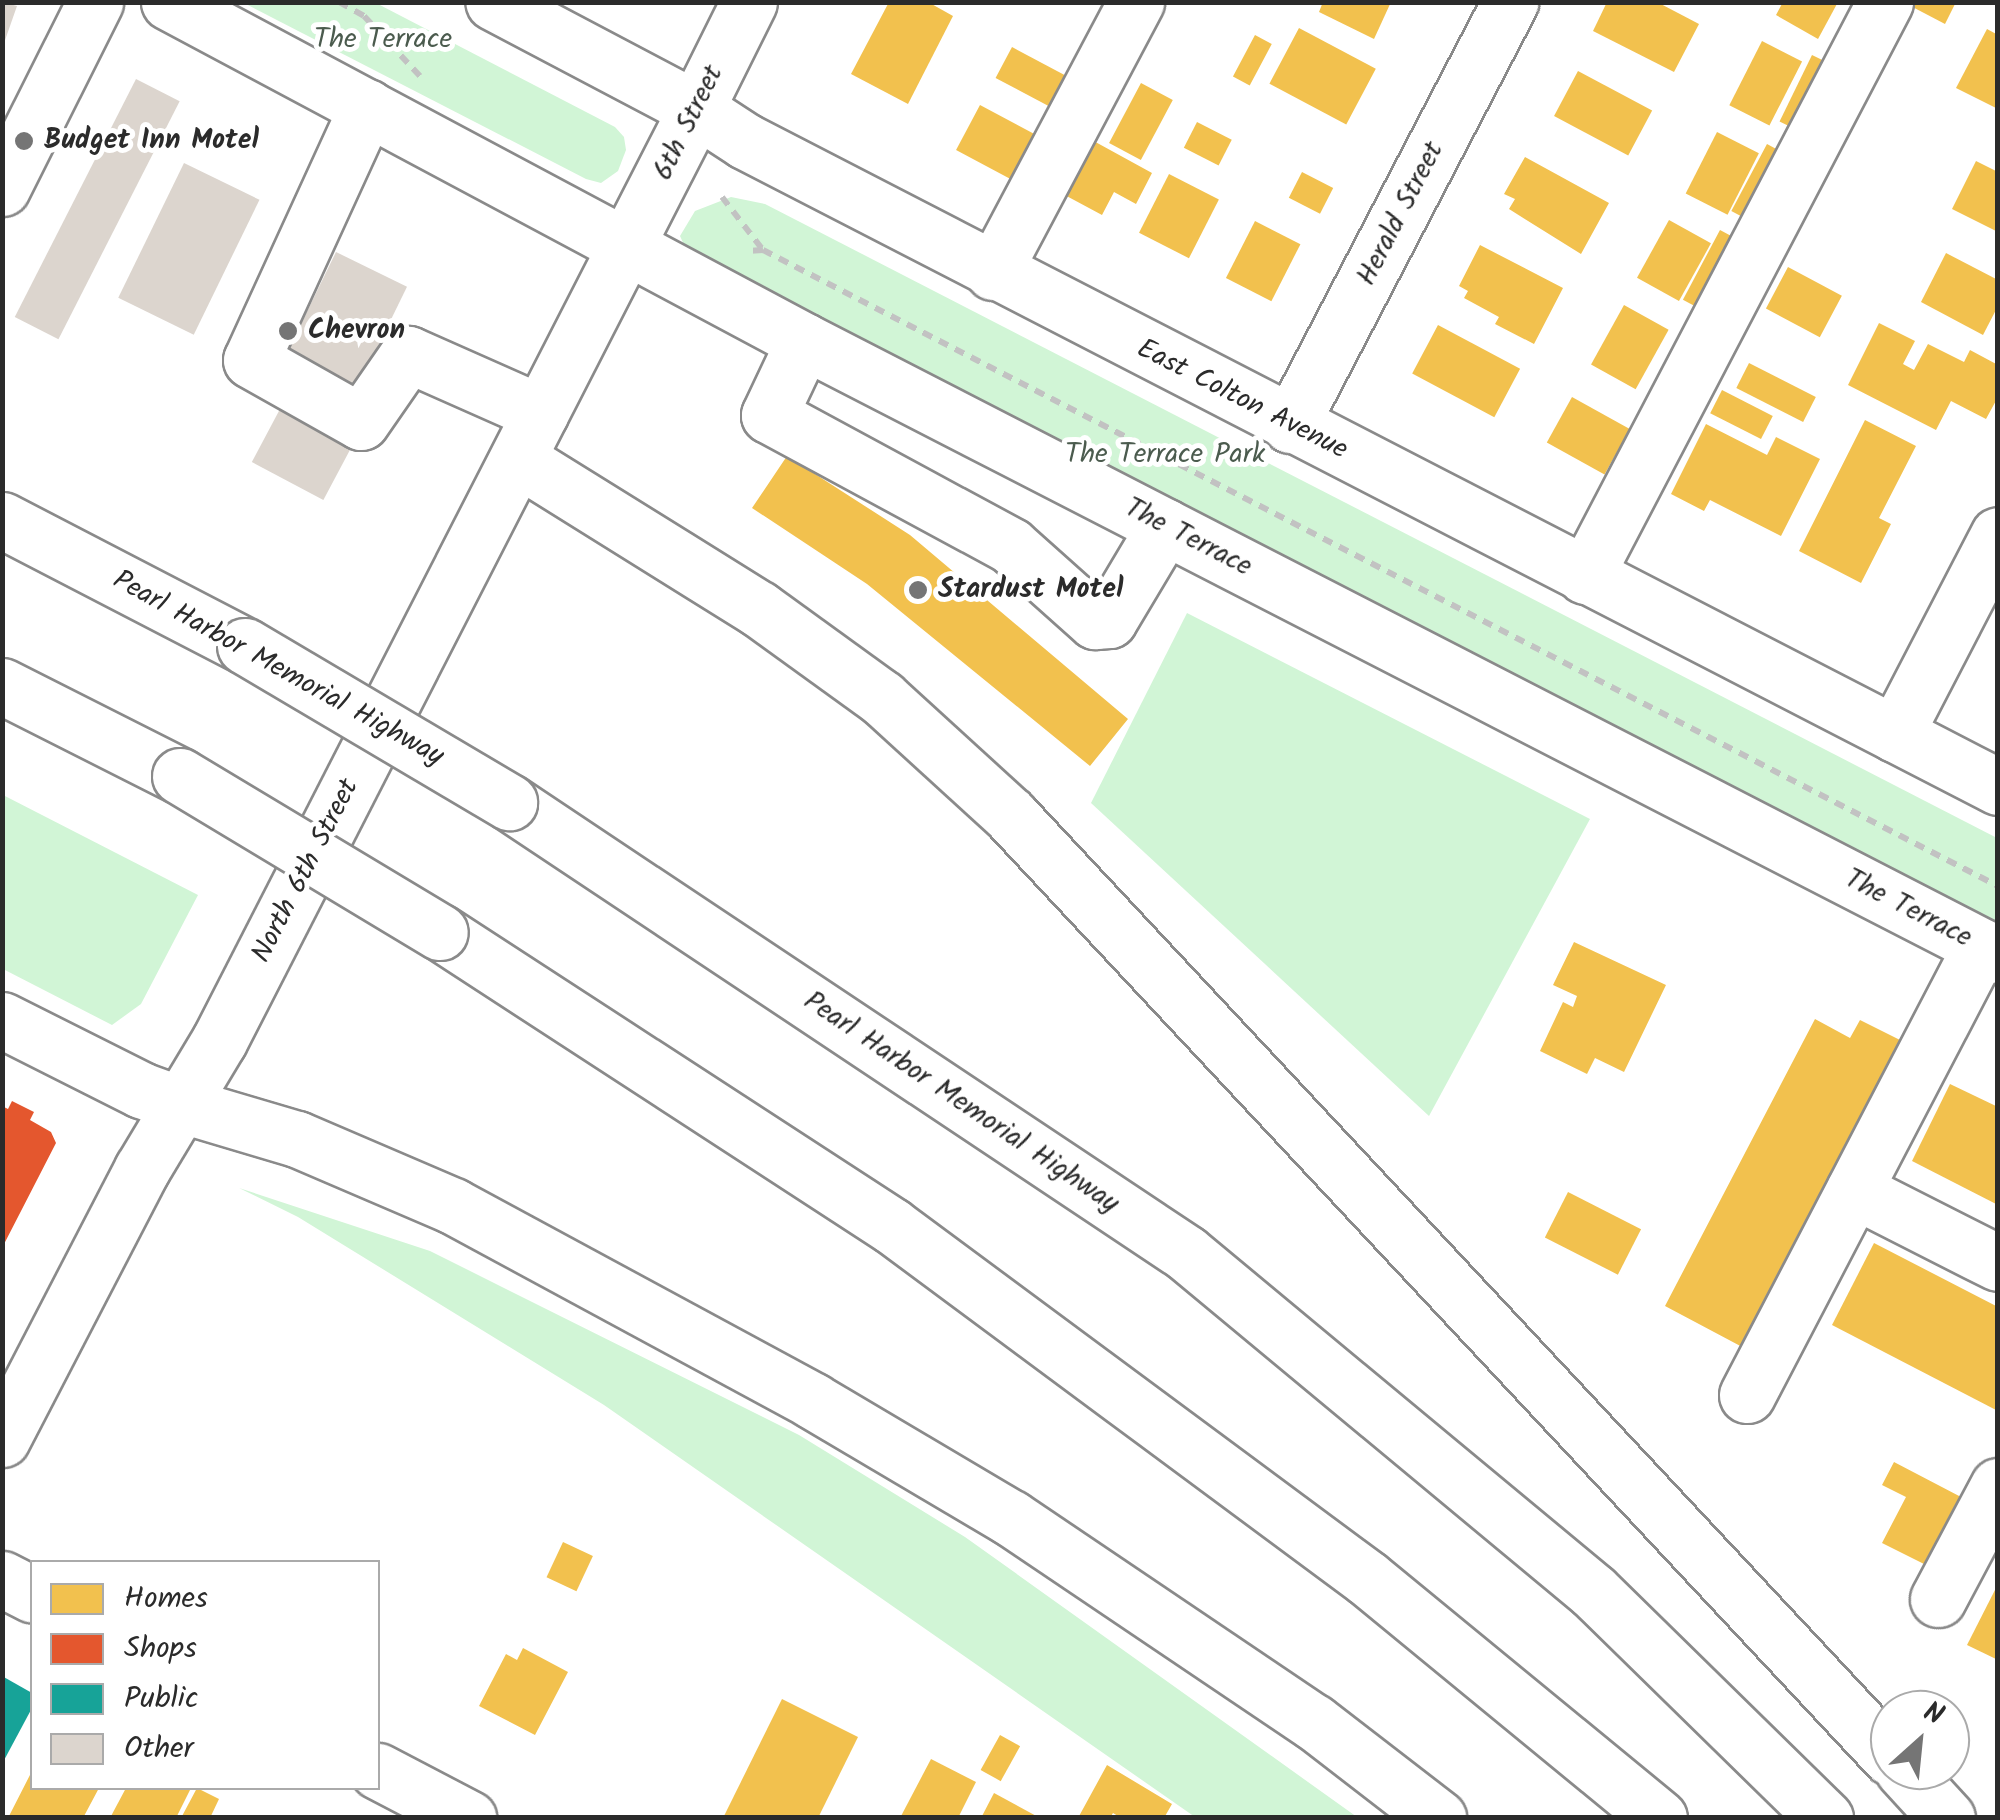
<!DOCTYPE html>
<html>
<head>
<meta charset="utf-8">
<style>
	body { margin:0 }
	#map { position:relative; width:2000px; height:1820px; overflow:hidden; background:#fff; font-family:Kalam,sans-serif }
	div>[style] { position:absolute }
	.green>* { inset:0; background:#d1f5d6 }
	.homes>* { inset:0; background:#f2c14e; transform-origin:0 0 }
	.shops>* { inset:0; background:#e4572e }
	.public>* { inset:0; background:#17a398 }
	.building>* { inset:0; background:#dcd5ce; transform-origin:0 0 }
	.path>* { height:6px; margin-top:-3px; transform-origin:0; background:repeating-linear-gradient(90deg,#c2c2c2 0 10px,transparent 0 18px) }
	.roads { filter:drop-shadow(2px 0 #8a8a8a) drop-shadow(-2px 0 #8a8a8a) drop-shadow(0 2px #8a8a8a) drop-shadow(0 -2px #8a8a8a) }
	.minor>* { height:55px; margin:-27.5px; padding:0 27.5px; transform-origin:27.5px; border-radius:27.5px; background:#fff }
	.major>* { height:55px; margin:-27.5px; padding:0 27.5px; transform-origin:27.5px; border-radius:27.5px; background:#fff }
	.highway>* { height:55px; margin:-27.5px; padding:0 27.5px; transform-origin:27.5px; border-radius:27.5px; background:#fff }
	.bridges { filter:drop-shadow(2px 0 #8a8a8a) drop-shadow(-2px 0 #8a8a8a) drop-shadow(0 2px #8a8a8a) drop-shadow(0 -2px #8a8a8a) }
	.highway-bridge>* { height:55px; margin:-27.5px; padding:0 27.5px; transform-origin:27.5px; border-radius:27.5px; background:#fff }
	.dots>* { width:28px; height:28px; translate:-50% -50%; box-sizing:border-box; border:5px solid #fff; border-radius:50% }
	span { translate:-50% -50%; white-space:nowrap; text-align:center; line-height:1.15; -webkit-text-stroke:10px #fff; paint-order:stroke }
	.park-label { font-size:28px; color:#4b5b4e }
	.street-label { font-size:28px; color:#2b2b2b }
	.poi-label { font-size:28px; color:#2b2b2b; font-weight:700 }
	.left { translate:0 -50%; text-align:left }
	.frame { position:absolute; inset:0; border:5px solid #2b2b2b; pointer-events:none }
	.legend { position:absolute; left:30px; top:1560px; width:350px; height:230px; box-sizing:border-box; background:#fff; border:2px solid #aaa; margin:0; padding:12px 18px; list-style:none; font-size:30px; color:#2b2b2b }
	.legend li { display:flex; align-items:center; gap:20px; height:50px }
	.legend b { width:50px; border:2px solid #aaa }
	.north { position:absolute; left:1870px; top:1690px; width:100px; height:100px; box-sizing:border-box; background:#fff; border:2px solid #aaa; border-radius:50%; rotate:27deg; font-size:28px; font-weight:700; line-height:40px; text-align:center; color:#2b2b2b }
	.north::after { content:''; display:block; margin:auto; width:35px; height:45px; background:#757575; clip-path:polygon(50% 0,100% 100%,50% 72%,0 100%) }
</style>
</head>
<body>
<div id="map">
	<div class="green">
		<div style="clip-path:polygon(244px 3px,376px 3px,615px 127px,624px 137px,626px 150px,618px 171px,601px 183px,586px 179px)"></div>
		<div style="clip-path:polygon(731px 197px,765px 204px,1997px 838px,1997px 927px,1153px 495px,685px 247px,680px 236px,695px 211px)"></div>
		<div style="clip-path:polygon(1187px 613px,1590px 819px,1429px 1116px,1091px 803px)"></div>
		<div style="clip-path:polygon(3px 795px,198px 895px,141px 1004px,112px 1025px,3px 969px)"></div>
		<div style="clip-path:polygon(239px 1188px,430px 1251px,799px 1435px,965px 1537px,1357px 1817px,1195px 1817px,604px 1405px,298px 1217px)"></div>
	</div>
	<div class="homes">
		<div style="clip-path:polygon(889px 2px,928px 2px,953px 16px,908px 104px,851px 74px)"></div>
		<div style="clip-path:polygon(1323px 2px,1391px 2px,1374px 39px,1319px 12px)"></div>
		<div style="clip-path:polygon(1607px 2px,1657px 2px,1699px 24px,1674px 72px,1593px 31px)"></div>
		<div style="clip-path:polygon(1783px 2px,1838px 2px,1818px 39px,1776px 15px)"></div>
		<div style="clip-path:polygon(1903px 2px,1956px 2px,1945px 24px)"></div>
		<div style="left:1299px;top:28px;width:87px;height:63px;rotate:28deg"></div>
		<div style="clip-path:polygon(1987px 29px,1998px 35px,1998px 109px,1956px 88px)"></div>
		<div style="left:1255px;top:35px;width:19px;height:47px;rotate:28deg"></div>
		<div style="left:1762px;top:41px;width:45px;height:72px;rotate:27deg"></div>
		<div style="left:1012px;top:47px;width:68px;height:35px;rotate:28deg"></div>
		<div style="left:1812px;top:55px;width:28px;height:74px;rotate:26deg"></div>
		<div style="left:1578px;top:71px;width:84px;height:51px;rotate:28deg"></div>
		<div style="left:1141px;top:83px;width:36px;height:68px;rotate:28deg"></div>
		<div style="left:980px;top:105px;width:69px;height:51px;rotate:28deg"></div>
		<div style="left:1197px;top:122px;width:39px;height:29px;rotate:27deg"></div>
		<div style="left:1717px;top:132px;width:47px;height:69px;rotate:27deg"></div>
		<div style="clip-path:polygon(1090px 139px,1152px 173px,1136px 204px,1114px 192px,1102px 215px,1061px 193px)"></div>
		<div style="left:1767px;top:144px;width:26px;height:76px;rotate:28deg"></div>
		<div style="clip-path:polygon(1525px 157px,1609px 203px,1581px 254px,1509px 209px,1515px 199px,1504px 194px)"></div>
		<div style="clip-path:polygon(1976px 161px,1998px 172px,1998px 232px,1952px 209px)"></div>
		<div style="left:1302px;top:172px;width:35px;height:29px;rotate:27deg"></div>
		<div style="left:1169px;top:174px;width:56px;height:66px;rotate:27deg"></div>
		<div style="left:1669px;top:220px;width:48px;height:66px;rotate:29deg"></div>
		<div style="left:1255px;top:221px;width:51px;height:64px;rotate:27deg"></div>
		<div style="left:1720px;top:230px;width:26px;height:79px;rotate:28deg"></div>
		<div style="clip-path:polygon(1480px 245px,1563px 288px,1534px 344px,1495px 324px,1499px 317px,1464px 298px,1468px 291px,1459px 286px)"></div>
		<div style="clip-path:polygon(1946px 253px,1998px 280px,1998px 306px,1983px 335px,1921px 302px)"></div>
		<div style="left:1788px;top:267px;width:61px;height:47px;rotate:28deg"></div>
		<div style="left:1624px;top:305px;width:51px;height:68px;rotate:29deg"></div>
		<div style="clip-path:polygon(1879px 323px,1915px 341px,1903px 364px,1914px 370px,1928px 344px,1964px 362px,1970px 350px,1998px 365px,1998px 397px,1986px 419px,1951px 401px,1936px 430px,1848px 385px)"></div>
		<div style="left:1438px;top:325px;width:93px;height:55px;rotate:28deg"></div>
		<div style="left:1749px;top:363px;width:75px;height:28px;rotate:27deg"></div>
		<div style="left:1722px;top:390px;width:57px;height:26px;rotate:27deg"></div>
		<div style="left:1572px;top:397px;width:66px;height:52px;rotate:29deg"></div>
		<div style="clip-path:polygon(1865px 420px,1916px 446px,1879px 518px,1891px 524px,1861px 583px,1799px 551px)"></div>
		<div style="clip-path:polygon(1706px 424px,1767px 455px,1776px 437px,1820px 459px,1781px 536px,1710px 500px,1704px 511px,1671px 494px)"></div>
		<div style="clip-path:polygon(787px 456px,910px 535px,1128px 719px,1090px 766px,867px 584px,752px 508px)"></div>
		<div style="clip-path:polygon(1574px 942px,1666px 985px,1624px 1072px,1595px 1058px,1587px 1074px,1540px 1051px,1563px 1002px,1573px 1007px,1577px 996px,1553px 985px)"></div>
		<div style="clip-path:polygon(1815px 1019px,1850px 1038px,1860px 1020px,1906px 1043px,1746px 1349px,1665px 1306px)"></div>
		<div style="clip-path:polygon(1950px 1084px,1998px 1107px,1998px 1205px,1912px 1161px)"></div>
		<div style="left:1568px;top:1192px;width:82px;height:51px;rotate:27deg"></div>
		<div style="clip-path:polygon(1874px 1243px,1998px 1307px,1996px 1410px,1832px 1325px)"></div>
		<div style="clip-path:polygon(1894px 1462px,1961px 1497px,1926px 1565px,1882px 1543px,1906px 1497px,1882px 1485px)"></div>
		<div style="left:563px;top:1542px;width:33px;height:39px;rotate:25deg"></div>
		<div style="clip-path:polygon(1998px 1584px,1998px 1660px,1967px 1645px)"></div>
		<div style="clip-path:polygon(523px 1648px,568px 1672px,535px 1735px,479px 1706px,506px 1654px,517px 1660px)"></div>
		<div style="clip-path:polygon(782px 1699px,858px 1737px,818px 1818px,723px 1818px)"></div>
		<div style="left:1000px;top:1735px;width:23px;height:40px;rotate:29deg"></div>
		<div style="clip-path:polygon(931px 1759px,976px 1782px,958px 1818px,900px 1818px)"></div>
		<div style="clip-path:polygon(1107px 1765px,1172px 1804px,1164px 1818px,1121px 1818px,1113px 1813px,1110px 1818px,1078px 1818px)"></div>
		<div style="clip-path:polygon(32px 1771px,32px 1788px,99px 1788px,83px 1818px,8px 1818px)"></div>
		<div style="clip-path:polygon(126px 1788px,191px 1788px,176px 1818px,110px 1818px)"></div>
		<div style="clip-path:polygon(197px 1788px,219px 1799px,210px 1818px,181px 1818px)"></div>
		<div style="clip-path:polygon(994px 1793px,1040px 1818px,981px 1818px)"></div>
	</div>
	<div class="shops">
		<div style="clip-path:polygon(12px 1101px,34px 1112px,30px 1120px,51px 1132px,56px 1143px,2px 1248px,2px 1106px,8px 1109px)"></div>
	</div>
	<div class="public">
		<div style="clip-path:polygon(2px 1676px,32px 1693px,32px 1708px,2px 1764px)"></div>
	</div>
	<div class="building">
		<div style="clip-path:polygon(2px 2px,17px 6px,3px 46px,2px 46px)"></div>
		<div style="left:136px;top:79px;width:49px;height:267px;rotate:27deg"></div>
		<div style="left:184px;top:163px;width:84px;height:150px;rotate:26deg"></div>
		<div style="left:336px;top:252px;width:79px;height:112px;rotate:26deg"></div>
		<div style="left:280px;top:409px;width:81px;height:60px;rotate:28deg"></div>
	</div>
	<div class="path">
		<div style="left:339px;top:2px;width:29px;rotate:29deg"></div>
		<div style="left:364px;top:16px;width:82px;rotate:47deg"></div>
		<div style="left:722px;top:197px;width:67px;rotate:52.3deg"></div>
		<div style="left:763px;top:250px;width:16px;rotate:176deg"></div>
		<div style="left:763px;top:250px;width:1389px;rotate:27.25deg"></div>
	</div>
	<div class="roads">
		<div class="minor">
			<div style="left:169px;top:2px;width:720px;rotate:28.1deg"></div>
			<div style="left:804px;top:341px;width:1343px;rotate:27.21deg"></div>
			<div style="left:749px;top:2px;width:119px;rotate:116.4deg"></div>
			<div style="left:696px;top:109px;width:59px;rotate:33.1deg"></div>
			<div style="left:745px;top:141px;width:1410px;rotate:27.27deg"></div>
			<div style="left:367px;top:107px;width:278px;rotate:114.6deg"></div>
			<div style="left:251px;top:360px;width:126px;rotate:29.4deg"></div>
			<div style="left:361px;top:422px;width:83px;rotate:-55.3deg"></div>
			<div style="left:408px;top:354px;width:145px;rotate:23.9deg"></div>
			<div style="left:2px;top:188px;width:208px;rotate:-63.4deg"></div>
			<div style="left:993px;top:272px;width:306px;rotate:-62.1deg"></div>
			<div style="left:804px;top:341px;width:82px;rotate:115.3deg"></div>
			<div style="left:769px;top:415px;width:275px;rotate:28.4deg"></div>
			<div style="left:1011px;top:546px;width:113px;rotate:41.8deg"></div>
			<div style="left:1095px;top:621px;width:14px;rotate:-4deg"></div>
			<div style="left:1109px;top:620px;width:109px;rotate:-59.2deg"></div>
			<div style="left:1290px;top:425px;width:477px;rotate:-62.5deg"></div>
			<div style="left:1585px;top:576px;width:648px;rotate:-62.41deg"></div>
			<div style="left:1895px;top:734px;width:224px;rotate:-62.6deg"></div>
			<div style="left:1854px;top:1190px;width:161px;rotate:26.9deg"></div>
			<div style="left:1747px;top:1395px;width:506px;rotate:-62.47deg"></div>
			<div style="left:2px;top:1579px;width:34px;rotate:27deg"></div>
			<div style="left:1938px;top:1599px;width:128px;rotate:-62deg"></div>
			<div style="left:378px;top:1771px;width:102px;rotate:27.6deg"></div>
		</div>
		<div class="major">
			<div style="left:2px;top:1020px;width:156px;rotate:26.7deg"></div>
			<div style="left:141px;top:1090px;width:44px;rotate:20.1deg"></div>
			<div style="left:2px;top:1439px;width:304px;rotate:-62.6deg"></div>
			<div style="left:142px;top:1169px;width:149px;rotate:-59deg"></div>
			<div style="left:219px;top:1041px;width:1047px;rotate:-62.9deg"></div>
			<div style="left:696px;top:109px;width:229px;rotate:-152.2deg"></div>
		</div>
		<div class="highway">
			<div style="left:518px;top:459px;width:284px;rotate:31.9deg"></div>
			<div style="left:759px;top:609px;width:152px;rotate:35.9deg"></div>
			<div style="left:882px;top:698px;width:173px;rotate:42.4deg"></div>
			<div style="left:1010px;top:815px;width:1289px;rotate:46.95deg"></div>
			<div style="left:2px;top:520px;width:274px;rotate:27.4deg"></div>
			<div style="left:2px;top:686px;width:199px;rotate:26.8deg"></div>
			<div style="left:509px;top:802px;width:813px;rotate:33.67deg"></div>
			<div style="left:1186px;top:1253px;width:529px;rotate:39.71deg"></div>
			<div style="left:1593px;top:1591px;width:325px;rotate:44.4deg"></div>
			<div style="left:440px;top:932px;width:539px;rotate:33.04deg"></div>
			<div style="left:892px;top:1226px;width:591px;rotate:36.54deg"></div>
			<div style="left:1367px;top:1578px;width:378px;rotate:39.4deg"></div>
			<div style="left:182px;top:1105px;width:120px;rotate:16.5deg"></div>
			<div style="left:297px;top:1139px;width:170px;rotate:23.2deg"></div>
			<div style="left:453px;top:1206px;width:409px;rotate:28.4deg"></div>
			<div style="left:813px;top:1401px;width:230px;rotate:30.6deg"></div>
			<div style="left:1011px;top:1518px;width:365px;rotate:34deg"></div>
			<div style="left:1314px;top:1722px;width:157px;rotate:37.7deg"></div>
			<div style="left:1903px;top:1770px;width:65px;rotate:47.5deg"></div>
		</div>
	</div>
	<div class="bridges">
		<div class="highway-bridge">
			<div style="left:245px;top:646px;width:307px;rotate:30.6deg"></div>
			<div style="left:180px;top:776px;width:303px;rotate:31deg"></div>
		</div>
	</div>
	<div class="dots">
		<div style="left:24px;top:141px;background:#757575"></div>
		<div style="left:288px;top:331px;background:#757575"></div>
		<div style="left:918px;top:590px;background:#757575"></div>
	</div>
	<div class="park-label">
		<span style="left:383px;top:40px">The Terrace</span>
		<span style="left:1165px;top:455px">The Terrace Park</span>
	</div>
	<div class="street-label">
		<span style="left:689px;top:123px;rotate:-64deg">6th Street</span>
		<span style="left:1401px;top:214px;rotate:-63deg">Herald Street</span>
		<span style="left:1242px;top:400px;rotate:27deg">East Colton Avenue</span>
		<span style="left:1188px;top:538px;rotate:27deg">The Terrace</span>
		<span style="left:278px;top:669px;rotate:29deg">Pearl Harbor Memorial Highway</span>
		<span style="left:306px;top:871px;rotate:-63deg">North 6th Street</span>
		<span style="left:1908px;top:909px;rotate:27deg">The Terrace</span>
		<span style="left:961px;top:1103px;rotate:34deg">Pearl Harbor Memorial Highway</span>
	</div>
	<div class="poi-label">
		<span class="left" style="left:44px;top:141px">Budget Inn Motel</span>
		<span class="left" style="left:308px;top:331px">Chevron</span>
		<span class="left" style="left:938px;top:590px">Stardust Motel</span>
	</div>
	<div class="frame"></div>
	<ul class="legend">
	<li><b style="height:28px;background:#f2c14e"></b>Homes</li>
	<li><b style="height:28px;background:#e4572e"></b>Shops</li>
	<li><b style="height:28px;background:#17a398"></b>Public</li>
	<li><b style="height:28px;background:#dcd5ce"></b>Other</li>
	</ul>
	<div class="north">N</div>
</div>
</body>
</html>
